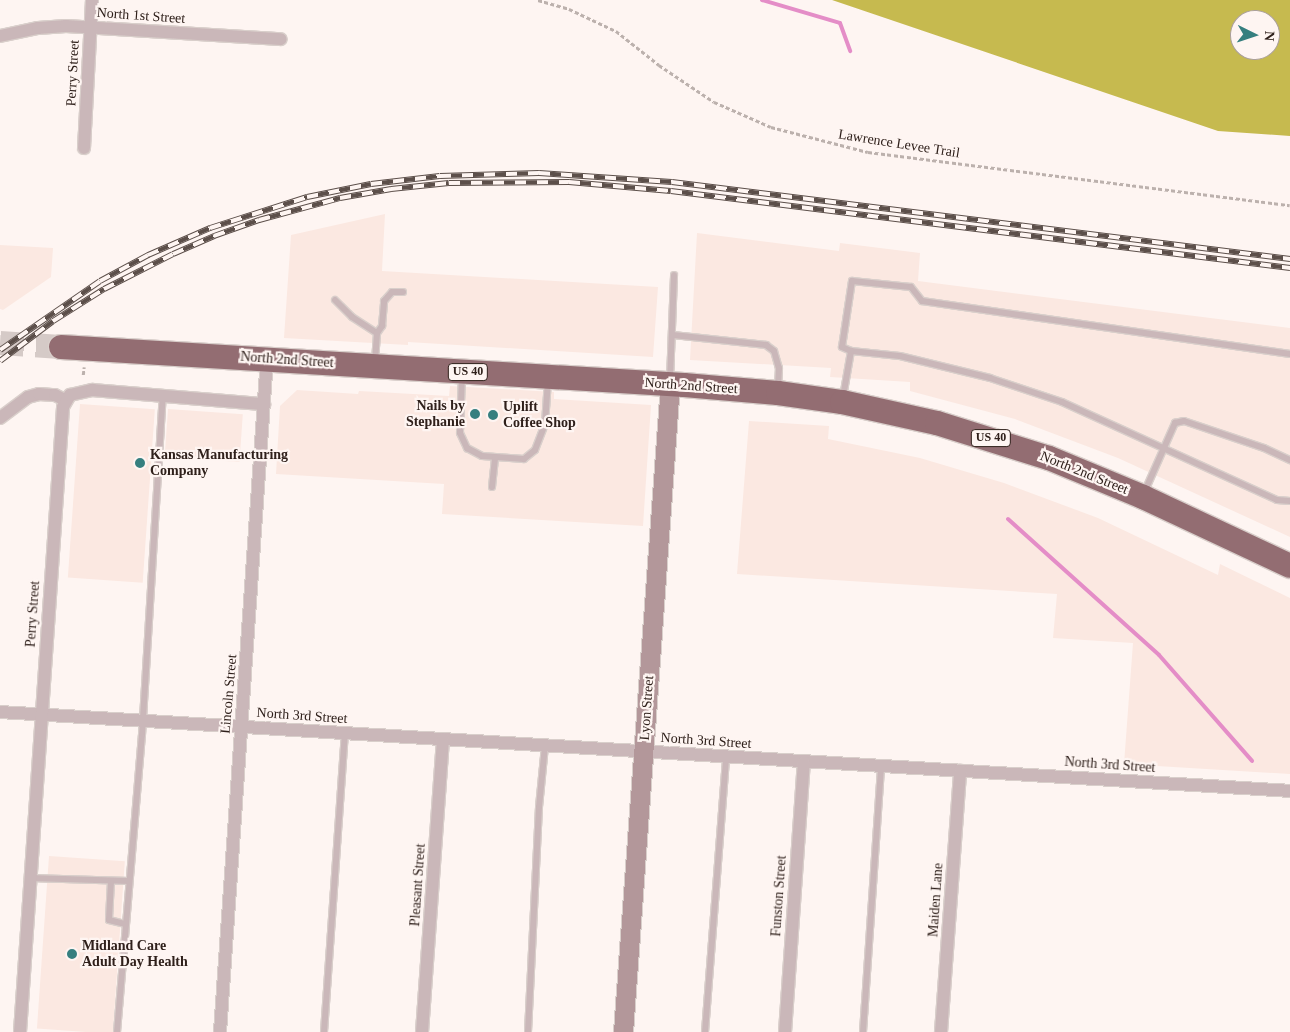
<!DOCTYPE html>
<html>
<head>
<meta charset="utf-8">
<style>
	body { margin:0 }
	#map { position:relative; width:1290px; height:1032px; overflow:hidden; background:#fef5f2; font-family:Georgia,serif }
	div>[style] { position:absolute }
	.built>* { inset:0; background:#fbe8e1; transform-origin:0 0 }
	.forest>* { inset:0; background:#c6ba4f }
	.stream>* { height:4px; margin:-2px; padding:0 2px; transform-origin:2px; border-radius:2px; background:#e48dc7 }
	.highway-tunnel>* { height:24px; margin-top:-12px; transform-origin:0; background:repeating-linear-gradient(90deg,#d5cac7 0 24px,transparent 0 36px) }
	.path>* { height:2.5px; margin-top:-1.25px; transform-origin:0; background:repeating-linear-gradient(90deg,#bcb1ad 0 4px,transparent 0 6.5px) }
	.roads { filter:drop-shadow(1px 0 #d9cfcb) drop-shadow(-1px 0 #d9cfcb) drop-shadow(0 1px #d9cfcb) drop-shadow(0 -1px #d9cfcb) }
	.lane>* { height:6px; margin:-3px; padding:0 3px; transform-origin:3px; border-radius:3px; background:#cab7b9 }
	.street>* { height:12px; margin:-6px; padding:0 6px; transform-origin:6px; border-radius:6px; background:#cab7b9 }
	.secondary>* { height:19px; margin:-9.5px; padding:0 9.5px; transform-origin:9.5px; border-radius:9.5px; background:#b3979a }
	.highway>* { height:24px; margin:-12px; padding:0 12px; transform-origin:12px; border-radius:12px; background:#936d72 }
	.rail>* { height:5.5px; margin-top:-2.75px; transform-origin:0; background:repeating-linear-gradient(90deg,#fef5f2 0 11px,#5c4f4a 0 22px); box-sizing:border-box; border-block:1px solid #5c4f4a }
	.dots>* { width:14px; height:14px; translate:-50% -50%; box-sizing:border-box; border:2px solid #fef5f2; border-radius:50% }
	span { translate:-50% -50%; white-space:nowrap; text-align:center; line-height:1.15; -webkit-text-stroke:4.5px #fef5f2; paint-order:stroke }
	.shield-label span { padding:1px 4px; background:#fef5f2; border:1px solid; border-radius:4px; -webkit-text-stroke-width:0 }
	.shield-label { font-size:12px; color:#2f201b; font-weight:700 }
	.street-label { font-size:14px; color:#2f201b }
	.poi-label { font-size:14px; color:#2f201b; font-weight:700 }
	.right { translate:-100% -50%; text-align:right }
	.left { translate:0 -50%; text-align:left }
	.north { position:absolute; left:1230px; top:10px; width:50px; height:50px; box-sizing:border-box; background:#fef5f2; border:1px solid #aba09c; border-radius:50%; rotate:94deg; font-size:14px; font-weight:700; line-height:20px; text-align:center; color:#2f201b }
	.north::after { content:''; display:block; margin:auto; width:18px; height:22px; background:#367f7f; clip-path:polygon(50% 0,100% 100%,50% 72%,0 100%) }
</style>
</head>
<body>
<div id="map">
	<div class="built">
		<div style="clip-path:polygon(385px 214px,382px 271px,658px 287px,653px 357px,408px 342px,408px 345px,284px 338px,291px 235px)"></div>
		<div style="clip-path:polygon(697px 233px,839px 251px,840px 243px,920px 253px,918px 281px,1290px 328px,1290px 537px,1118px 458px,1015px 419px,910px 391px,910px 382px,830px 377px,831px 368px,690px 360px)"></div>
		<div style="clip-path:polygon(0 245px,53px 248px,51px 277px,3px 310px,0 309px)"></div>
		<div style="clip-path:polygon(450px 386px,554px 392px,554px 399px,651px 405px,643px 526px,442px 514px,444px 484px,276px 474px,280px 406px,297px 390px,358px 394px,359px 391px,449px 396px)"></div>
		<div style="left:80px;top:404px;width:75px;height:174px;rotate:4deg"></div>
		<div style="left:168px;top:409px;width:75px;height:48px;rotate:4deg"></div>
		<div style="clip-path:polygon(749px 421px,829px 426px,828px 439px,920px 458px,1004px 483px,1098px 518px,1218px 575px,1220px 564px,1290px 598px,1290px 774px,1124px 764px,1133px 643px,1053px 638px,1057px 594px,737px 574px)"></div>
		<div style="left:49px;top:856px;width:76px;height:173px;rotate:4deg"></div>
	</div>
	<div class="forest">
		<div style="clip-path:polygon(evenodd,832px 0,1290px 0,1290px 136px,1218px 131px,832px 0,1240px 20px,1270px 20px,1270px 50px,1240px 50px,1240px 20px)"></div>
	</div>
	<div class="stream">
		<div style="left:762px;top:0;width:81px;rotate:16.4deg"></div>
		<div style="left:840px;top:23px;width:30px;rotate:70deg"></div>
		<div style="left:1008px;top:519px;width:203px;rotate:42deg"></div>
		<div style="left:1159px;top:655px;width:141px;rotate:48.7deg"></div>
	</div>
	<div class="highway-tunnel">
		<div style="left:0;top:343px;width:61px;rotate:3.8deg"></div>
	</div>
	<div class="path">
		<div style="left:538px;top:0;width:32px;rotate:16deg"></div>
		<div style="left:569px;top:9px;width:52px;rotate:25.1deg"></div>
		<div style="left:616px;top:31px;width:55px;rotate:38.3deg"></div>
		<div style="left:659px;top:65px;width:66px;rotate:33.9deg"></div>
		<div style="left:714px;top:102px;width:62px;rotate:23.7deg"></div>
		<div style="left:771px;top:127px;width:100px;rotate:14.5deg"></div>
		<div style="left:868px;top:152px;width:425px;rotate:7.2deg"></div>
		<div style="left:83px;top:375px;width:8px;rotate:-83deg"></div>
	</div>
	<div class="roads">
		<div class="lane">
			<div style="left:335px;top:300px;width:24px;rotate:45deg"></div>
			<div style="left:352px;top:317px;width:30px;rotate:33deg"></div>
			<div style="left:673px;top:335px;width:94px;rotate:6.1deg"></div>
			<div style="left:766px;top:345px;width:10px;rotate:37deg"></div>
			<div style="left:774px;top:351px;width:18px;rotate:74deg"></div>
			<div style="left:779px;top:368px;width:22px;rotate:93deg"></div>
			<div style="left:851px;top:351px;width:49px;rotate:5.8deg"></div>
			<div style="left:900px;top:356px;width:93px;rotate:13.7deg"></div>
			<div style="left:990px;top:378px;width:76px;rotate:18.4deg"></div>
			<div style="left:1062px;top:402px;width:236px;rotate:24.5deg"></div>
			<div style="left:1277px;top:500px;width:13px;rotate:4deg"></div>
			<div style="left:375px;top:362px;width:29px;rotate:-86deg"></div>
			<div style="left:377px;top:333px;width:9px;rotate:-54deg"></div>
			<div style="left:382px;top:326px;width:25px;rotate:-85deg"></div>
			<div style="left:384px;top:301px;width:12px;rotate:-48deg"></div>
			<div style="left:392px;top:292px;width:11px"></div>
			<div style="left:462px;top:375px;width:58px;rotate:92deg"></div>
			<div style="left:460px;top:433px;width:17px;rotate:65deg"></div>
			<div style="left:467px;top:448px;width:17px;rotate:28deg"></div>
			<div style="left:482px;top:456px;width:42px;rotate:4.1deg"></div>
			<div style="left:524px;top:459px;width:14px;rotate:-39deg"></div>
			<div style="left:535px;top:450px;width:28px;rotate:-69deg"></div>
			<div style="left:545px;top:424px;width:44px;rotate:-86.1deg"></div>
			<div style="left:670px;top:380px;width:105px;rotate:-87.8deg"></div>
			<div style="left:843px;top:397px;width:47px;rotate:-80.1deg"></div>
			<div style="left:851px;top:351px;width:10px;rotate:-156deg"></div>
			<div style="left:842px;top:347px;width:67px;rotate:-81.4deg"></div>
			<div style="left:852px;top:281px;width:59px;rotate:5.8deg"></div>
			<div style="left:911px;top:287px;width:18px;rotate:52deg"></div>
			<div style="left:922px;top:301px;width:372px;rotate:8.2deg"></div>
			<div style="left:492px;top:487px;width:30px;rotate:-84deg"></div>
			<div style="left:1144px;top:493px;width:77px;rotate:-66.1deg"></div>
			<div style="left:1175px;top:423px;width:9px;rotate:-13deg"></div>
			<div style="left:1184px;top:421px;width:84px;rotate:18.6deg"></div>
			<div style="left:1264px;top:448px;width:29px;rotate:25deg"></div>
			<div style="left:30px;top:878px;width:99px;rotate:1.7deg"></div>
			<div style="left:111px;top:881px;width:39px;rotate:93deg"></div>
			<div style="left:109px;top:920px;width:16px;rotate:14deg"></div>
			<div style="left:117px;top:1032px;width:298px;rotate:-85.2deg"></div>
			<div style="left:142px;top:735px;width:340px;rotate:-86.5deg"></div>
			<div style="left:324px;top:1032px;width:299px;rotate:-86deg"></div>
			<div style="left:528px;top:1032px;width:225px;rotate:-87.2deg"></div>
			<div style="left:539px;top:807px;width:61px;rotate:-84.4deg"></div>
			<div style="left:705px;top:1032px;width:275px;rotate:-85.6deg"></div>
			<div style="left:863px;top:1032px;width:266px;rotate:-86.1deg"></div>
		</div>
		<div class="street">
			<div style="left:0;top:36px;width:39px;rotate:-12deg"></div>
			<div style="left:38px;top:28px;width:28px;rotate:-4deg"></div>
			<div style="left:66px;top:26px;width:215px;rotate:3.5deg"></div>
			<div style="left:84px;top:148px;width:148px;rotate:-86.9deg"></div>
			<div style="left:0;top:418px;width:35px;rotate:-37deg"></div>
			<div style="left:28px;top:397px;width:11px;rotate:-15deg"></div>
			<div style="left:39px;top:394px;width:16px;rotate:4deg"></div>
			<div style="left:55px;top:395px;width:11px;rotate:27deg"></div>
			<div style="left:0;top:712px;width:1292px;rotate:3.5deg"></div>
			<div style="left:20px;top:1032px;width:626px;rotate:-86.06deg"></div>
			<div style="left:63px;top:407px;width:14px;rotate:-60deg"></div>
			<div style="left:70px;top:395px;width:23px;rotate:-13deg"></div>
			<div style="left:92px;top:390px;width:173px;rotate:4.7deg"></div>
			<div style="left:220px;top:1032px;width:675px;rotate:-86.01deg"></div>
			<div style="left:422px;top:1032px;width:293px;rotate:-85.9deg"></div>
			<div style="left:785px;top:1032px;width:270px;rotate:-86deg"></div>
			<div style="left:941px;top:1032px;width:262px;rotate:-85.8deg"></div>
		</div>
		<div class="secondary">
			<div style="left:623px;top:1032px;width:650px;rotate:-85.85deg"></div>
		</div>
		<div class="highway">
			<div style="left:61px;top:347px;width:624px;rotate:3.49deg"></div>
			<div style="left:684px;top:385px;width:94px;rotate:4.9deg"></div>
			<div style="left:778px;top:393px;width:65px;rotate:8deg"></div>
			<div style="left:842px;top:402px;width:97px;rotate:12.5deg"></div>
			<div style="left:937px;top:423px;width:117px;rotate:17.4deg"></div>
			<div style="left:1049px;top:458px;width:102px;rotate:22.5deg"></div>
			<div style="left:1143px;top:497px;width:162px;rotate:25.1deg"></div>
		</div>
	</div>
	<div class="rail">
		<div style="left:0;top:350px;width:121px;rotate:-34.6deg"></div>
		<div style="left:100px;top:281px;width:55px;rotate:-28.4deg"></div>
		<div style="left:148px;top:255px;width:68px;rotate:-23.5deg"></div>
		<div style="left:210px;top:228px;width:102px;rotate:-17.7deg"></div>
		<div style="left:307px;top:197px;width:65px;rotate:-11.5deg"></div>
		<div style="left:371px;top:184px;width:69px;rotate:-6.6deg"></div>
		<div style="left:440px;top:176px;width:99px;rotate:-1.7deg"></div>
		<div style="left:539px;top:173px;width:133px;rotate:3.9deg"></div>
		<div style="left:672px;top:182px;width:623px;rotate:7.1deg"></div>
		<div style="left:0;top:361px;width:66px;rotate:-37deg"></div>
		<div style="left:53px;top:321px;width:60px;rotate:-32.1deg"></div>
		<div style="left:104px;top:289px;width:77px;rotate:-26.9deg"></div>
		<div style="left:173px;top:254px;width:45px;rotate:-23.7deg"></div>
		<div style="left:214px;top:236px;width:48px;rotate:-19.6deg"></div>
		<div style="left:259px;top:220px;width:84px;rotate:-15.2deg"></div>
		<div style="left:340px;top:198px;width:52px;rotate:-10deg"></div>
		<div style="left:391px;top:189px;width:58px;rotate:-5.9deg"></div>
		<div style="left:449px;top:183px;width:120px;rotate:-0.5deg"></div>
		<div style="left:569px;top:182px;width:102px;rotate:5deg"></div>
		<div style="left:671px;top:191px;width:624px;rotate:7.09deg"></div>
	</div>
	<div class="dots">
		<div style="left:475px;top:414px;background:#367f7f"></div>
		<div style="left:493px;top:415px;background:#367f7f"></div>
		<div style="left:140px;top:463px;background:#367f7f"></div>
		<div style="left:72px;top:954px;background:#367f7f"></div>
	</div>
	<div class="shield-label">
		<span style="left:468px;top:372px">US 40</span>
		<span style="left:991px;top:438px">US 40</span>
	</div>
	<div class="street-label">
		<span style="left:141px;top:16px;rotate:4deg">North 1st Street</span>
		<span style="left:73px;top:73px;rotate:-87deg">Perry Street</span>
		<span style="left:899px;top:144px;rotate:9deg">Lawrence Levee Trail</span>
		<span style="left:287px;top:360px;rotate:4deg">North 2nd Street</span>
		<span style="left:691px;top:386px;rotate:4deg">North 2nd Street</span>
		<span style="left:1084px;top:473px;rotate:22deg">North 2nd Street</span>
		<span style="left:33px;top:614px;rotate:-86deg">Perry Street</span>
		<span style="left:229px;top:694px;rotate:-85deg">Lincoln Street</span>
		<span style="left:647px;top:708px;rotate:-86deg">Lyon Street</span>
		<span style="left:302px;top:716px;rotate:4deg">North 3rd Street</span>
		<span style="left:706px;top:741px;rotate:4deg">North 3rd Street</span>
		<span style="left:1110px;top:765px;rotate:4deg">North 3rd Street</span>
		<span style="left:418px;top:885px;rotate:-86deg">Pleasant Street</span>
		<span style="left:779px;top:896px;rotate:-86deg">Funston Street</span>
		<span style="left:936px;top:900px;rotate:-86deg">Maiden Lane</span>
	</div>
	<div class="poi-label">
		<span class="right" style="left:465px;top:414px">Nails by<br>Stephanie</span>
		<span class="left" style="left:503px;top:415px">Uplift<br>Coffee Shop</span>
		<span class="left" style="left:150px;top:463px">Kansas Manufacturing<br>Company</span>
		<span class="left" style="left:82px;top:954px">Midland Care<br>Adult Day Health</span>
	</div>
	<div class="north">N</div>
</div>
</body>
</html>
